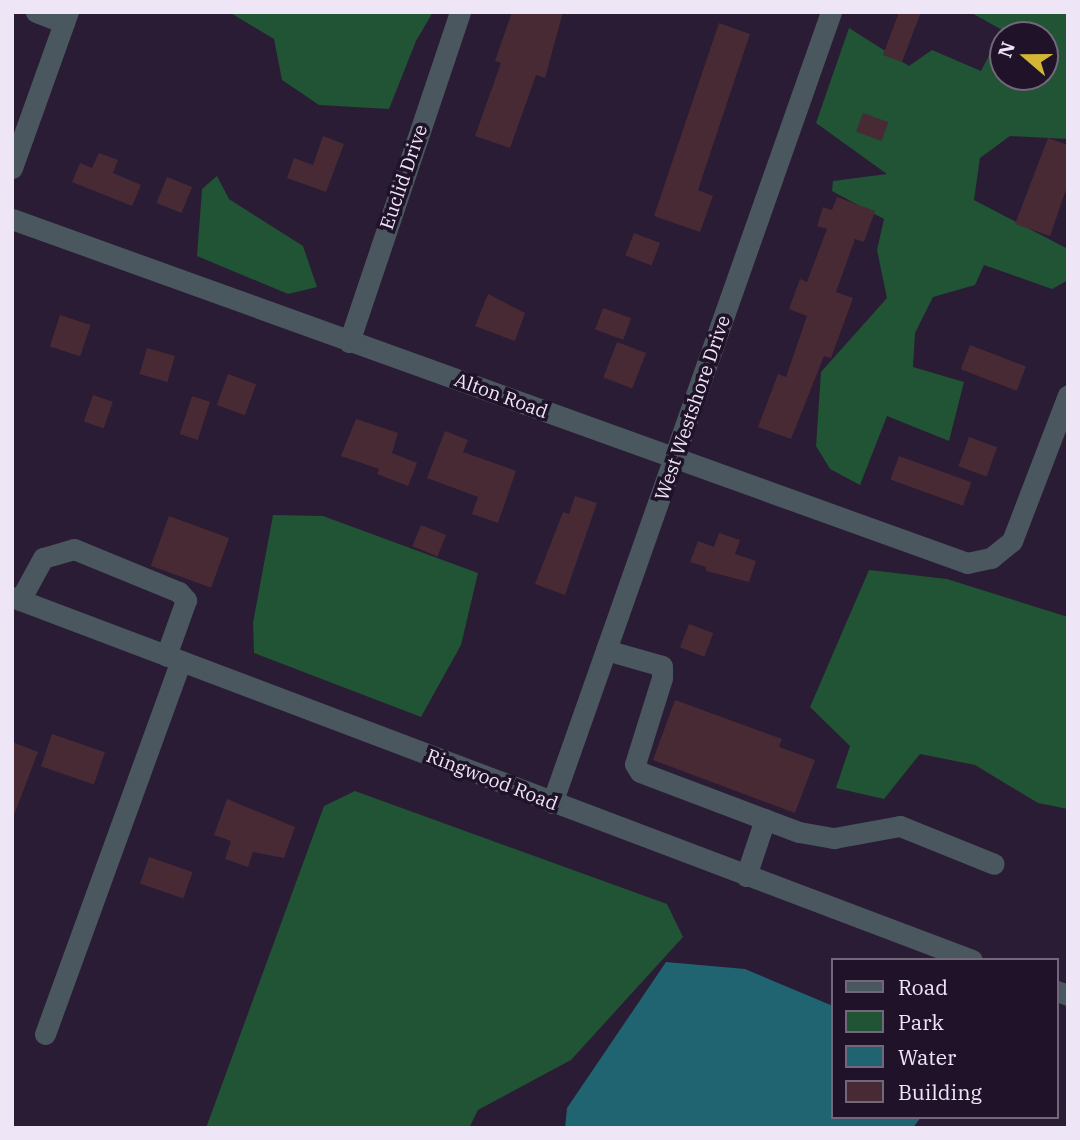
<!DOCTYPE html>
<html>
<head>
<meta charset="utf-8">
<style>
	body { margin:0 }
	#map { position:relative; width:1080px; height:1140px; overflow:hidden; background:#291c34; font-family:"IBM Plex Serif",serif }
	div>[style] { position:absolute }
	.green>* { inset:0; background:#215335 }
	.water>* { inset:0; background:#206371 }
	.building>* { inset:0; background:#482a34; transform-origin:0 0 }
	.minor>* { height:21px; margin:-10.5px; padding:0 10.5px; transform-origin:10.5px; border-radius:10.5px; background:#4a575f }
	span { translate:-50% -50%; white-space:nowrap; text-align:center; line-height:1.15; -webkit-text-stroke:7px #1f1229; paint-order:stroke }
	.street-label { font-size:19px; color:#eee6f6 }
	.frame { position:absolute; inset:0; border:14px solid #eee6f6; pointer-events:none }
	.legend { position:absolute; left:831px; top:958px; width:228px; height:161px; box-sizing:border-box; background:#1f1229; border:2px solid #72677b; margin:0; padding:9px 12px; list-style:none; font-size:21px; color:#eee6f6 }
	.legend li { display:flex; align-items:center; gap:14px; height:35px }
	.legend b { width:35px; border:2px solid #72677b }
	.north { position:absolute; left:989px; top:21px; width:70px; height:70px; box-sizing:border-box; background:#1f1229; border:2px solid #72677b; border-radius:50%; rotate:290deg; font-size:19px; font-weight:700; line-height:28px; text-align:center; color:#eee6f6 }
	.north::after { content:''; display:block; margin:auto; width:24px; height:32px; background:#d4b635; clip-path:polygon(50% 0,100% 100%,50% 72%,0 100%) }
</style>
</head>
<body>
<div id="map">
	<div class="green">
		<div style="clip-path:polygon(229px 12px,433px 12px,416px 41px,389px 109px,319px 105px,282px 80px,274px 39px)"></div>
		<div style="clip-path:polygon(evenodd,970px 12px,1068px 12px,1068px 139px,1010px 136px,980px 158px,974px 200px,1068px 249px,1068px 280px,1052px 289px,984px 265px,975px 285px,933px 297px,915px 333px,913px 367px,964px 382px,949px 441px,887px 416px,860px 485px,830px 469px,816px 446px,821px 372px,887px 298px,877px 250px,884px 219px,832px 191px,833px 181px,887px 174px,816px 123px,849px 28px,909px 66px,932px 50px,981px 71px,1002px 30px,970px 12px,1003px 35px,1045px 35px,1045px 77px,1003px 77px,1003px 35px)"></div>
		<div style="clip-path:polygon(217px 176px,229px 199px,303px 246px,317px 287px,288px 294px,197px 256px,202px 189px)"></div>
		<div style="clip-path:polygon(273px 515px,323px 516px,478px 573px,461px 645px,421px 717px,254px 653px,253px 623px)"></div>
		<div style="clip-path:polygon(869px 570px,947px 579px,1068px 617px,1068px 809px,1038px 803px,975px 765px,920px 754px,884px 799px,836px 788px,850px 746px,810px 707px)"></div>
		<div style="clip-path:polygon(355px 791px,667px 904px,683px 937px,571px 1060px,478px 1110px,469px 1128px,206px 1128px,324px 806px)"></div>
	</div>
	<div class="water">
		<div style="clip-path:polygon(666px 962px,745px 969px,833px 1006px,833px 1117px,921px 1117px,913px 1128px,565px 1128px,567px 1108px)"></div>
	</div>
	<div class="building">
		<div style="clip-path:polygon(512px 12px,563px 12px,545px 78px,536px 75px,510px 148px,475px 136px,501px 63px,495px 61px)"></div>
		<div style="clip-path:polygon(899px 12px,921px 12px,902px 62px,883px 55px)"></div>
		<div style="clip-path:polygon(719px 23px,750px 34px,698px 190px,713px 196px,700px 232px,654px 216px)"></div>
		<div style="left:863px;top:113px;width:27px;height:20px;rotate:20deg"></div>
		<div style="clip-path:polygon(323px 136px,344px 144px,326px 192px,287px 178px,294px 158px,313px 165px)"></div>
		<div style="clip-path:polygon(1048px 138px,1068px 145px,1068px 184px,1050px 236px,1015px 224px)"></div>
		<div style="clip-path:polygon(99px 153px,118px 160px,113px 173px,141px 185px,132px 206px,72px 182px,80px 163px,92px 168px)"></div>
		<div style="left:167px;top:177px;width:27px;height:28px;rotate:22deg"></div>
		<div style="clip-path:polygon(837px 197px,875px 211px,864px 242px,855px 239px,836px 292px,853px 298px,831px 358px,824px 356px,791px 439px,758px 427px,778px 374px,786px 377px,807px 316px,789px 309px,800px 279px,807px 282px,827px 229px,817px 226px,823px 207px,832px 210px)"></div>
		<div style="left:634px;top:233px;width:28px;height:24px;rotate:21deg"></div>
		<div style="clip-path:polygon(488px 294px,525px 313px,515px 341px,475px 326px)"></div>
		<div style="left:603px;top:308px;width:30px;height:23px;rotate:20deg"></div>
		<div style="left:60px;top:315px;width:32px;height:33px;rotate:18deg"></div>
		<div style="left:617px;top:342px;width:31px;height:38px;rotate:21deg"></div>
		<div style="left:970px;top:345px;width:60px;height:26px;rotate:21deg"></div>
		<div style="left:147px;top:348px;width:29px;height:27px;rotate:16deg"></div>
		<div style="left:228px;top:374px;width:30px;height:33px;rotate:20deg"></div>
		<div style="left:93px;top:395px;width:21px;height:28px;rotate:19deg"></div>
		<div style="left:192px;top:396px;width:19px;height:40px;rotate:18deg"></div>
		<div style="clip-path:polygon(356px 419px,398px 433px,392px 453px,417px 463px,408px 486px,377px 474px,379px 469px,341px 456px)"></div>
		<div style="clip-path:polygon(445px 431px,468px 440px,463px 452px,516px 471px,498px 523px,472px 514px,478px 497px,427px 478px)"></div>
		<div style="left:969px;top:437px;width:30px;height:31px;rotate:20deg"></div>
		<div style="left:899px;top:456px;width:77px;height:25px;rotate:20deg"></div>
		<div style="clip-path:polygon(575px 496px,597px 503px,565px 595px,535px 584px,563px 512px,569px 514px)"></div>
		<div style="left:169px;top:516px;width:64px;height:53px;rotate:20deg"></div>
		<div style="left:421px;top:525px;width:27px;height:23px;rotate:22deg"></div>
		<div style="clip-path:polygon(719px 533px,740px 540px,735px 554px,756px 561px,749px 582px,706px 571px,706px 567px,690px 562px,698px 541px,714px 547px)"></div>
		<div style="left:689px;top:624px;width:26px;height:25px;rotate:21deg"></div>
		<div style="clip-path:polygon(675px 700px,782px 739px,779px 747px,815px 760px,795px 813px,653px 760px)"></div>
		<div style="left:52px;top:734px;width:56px;height:34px;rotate:19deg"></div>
		<div style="clip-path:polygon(12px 742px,38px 752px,14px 815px,12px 815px)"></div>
		<div style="clip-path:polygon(227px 799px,295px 827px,284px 858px,253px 852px,248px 867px,225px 859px,231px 841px,214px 835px)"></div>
		<div style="left:149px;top:857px;width:46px;height:28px;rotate:19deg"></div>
	</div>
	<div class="minor">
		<div style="left:36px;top:12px;width:30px;rotate:21deg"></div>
		<div style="left:12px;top:168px;width:166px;rotate:-70.3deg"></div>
		<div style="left:12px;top:219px;width:1015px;rotate:19.81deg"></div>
		<div style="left:967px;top:563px;width:25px;rotate:-12deg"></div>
		<div style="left:991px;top:558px;width:27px;rotate:-39deg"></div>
		<div style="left:1012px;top:541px;width:156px;rotate:-69deg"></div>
		<div style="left:349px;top:342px;width:348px;rotate:-71.4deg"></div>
		<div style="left:12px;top:597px;width:1026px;rotate:20.71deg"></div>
		<div style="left:20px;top:600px;width:48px;rotate:-61.3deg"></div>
		<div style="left:43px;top:558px;width:32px;rotate:-16deg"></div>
		<div style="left:74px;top:549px;width:113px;rotate:22.3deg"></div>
		<div style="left:179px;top:592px;width:11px;rotate:49deg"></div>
		<div style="left:186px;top:600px;width:59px;rotate:109.7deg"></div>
		<div style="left:606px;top:650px;width:58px;rotate:15.9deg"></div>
		<div style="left:662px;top:666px;width:12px;rotate:90deg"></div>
		<div style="left:662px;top:678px;width:90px;rotate:107.4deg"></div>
		<div style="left:635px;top:764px;width:9px;rotate:58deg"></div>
		<div style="left:640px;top:772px;width:170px;rotate:20.7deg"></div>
		<div style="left:799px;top:832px;width:36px;rotate:10deg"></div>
		<div style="left:834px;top:838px;width:67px;rotate:-10.3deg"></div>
		<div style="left:900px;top:826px;width:101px;rotate:22deg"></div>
		<div style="left:552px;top:803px;width:839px;rotate:-70.57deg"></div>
		<div style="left:746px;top:876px;width:60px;rotate:-71.6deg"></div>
		<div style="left:1057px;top:991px;width:12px;rotate:20deg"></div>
		<div style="left:45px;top:1034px;width:397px;rotate:-70deg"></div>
	</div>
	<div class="street-label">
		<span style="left:404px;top:177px;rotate:-71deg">Euclid Drive</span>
		<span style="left:501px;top:396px;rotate:20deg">Alton Road</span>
		<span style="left:693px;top:408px;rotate:-71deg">West Westshore Drive</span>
		<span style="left:492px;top:780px;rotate:21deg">Ringwood Road</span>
	</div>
	<div class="frame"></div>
	<ul class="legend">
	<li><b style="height:9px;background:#4a575f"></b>Road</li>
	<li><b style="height:19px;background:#215335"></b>Park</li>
	<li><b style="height:19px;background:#206371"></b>Water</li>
	<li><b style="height:19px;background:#482a34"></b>Building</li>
	</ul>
	<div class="north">N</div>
</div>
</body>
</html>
